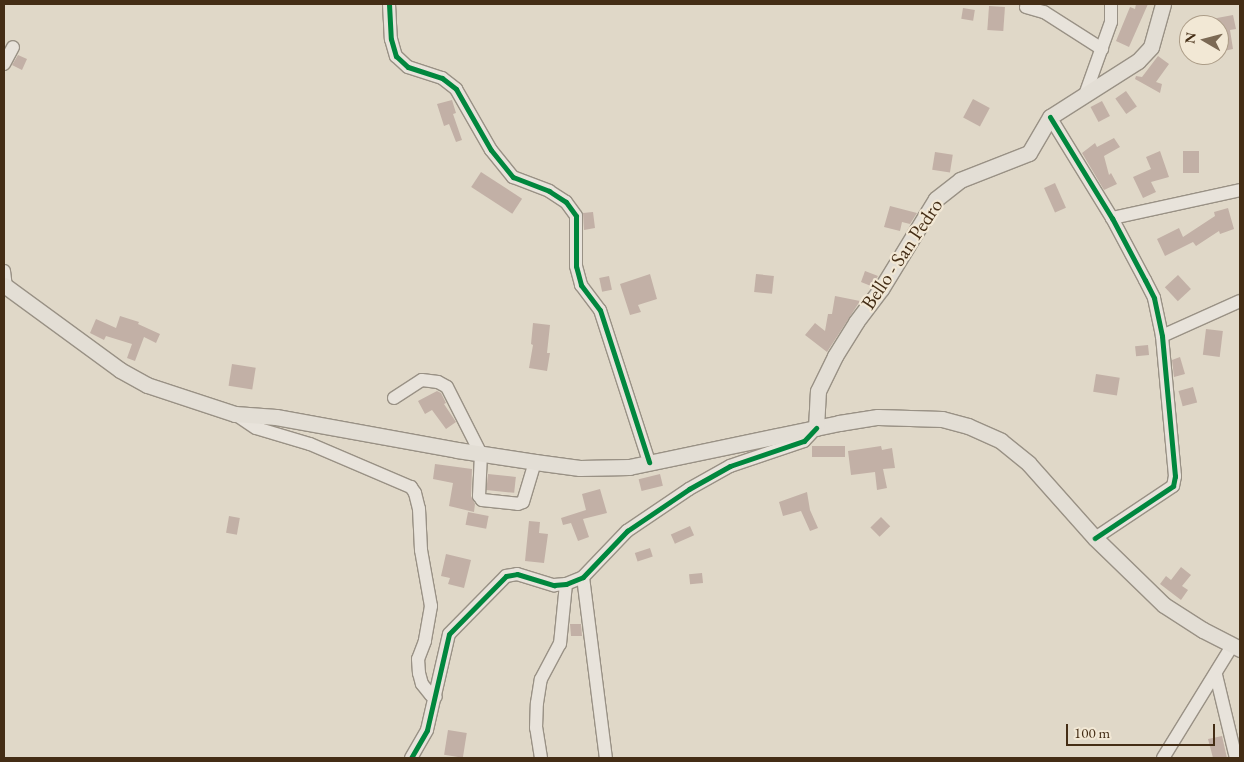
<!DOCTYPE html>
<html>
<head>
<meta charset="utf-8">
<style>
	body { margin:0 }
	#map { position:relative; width:1244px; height:762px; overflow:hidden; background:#e0d8c8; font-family:"EB Garamond",serif }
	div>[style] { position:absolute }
	.building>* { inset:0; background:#c2b0a6; transform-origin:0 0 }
	.roads { filter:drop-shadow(1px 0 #999185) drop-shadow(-1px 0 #999185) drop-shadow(0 1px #999185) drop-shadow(0 -1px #999185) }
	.minor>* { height:12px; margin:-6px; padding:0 6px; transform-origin:6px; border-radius:6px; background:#e8e3db }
	.major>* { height:15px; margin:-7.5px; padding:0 7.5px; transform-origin:7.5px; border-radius:7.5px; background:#e3ded5 }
	.cycleway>* { height:5px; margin:-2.5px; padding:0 2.5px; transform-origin:2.5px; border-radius:2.5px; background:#00873e }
	span { translate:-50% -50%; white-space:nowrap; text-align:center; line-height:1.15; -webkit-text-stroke:4.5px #f2e8d5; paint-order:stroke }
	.street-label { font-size:20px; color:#442d15 }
	.frame { position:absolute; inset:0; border:5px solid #442d15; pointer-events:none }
	.north { position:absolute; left:1179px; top:15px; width:50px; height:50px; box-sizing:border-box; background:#f2e8d5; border:1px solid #ac9d88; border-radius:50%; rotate:278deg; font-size:14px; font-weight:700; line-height:20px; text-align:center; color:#442d15 }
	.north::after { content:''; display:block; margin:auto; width:18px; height:22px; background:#7b6954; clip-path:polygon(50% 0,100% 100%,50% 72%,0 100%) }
	.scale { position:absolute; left:1066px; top:724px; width:149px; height:22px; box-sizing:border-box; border:2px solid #442d15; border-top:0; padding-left:6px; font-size:15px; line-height:18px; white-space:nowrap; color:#442d15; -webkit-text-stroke:4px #f2e8d5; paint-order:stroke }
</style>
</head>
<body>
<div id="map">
	<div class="building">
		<div style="clip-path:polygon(1136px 4px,1148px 4px,1129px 47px,1116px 41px,1130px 7px,1135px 9px)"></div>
		<div style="left:989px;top:6px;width:16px;height:24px;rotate:4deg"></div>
		<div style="left:963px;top:8px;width:12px;height:11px;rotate:9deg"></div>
		<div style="clip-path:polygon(1233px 15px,1236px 29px,1230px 30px,1233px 49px,1219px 52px,1219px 25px,1202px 25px,1201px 21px)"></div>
		<div style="clip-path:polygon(18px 55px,27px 59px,22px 70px,12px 65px)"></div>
		<div style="clip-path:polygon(1158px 56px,1169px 64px,1156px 82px,1162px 84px,1160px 93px,1135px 79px,1136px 76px,1142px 77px)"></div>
		<div style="left:1126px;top:91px;width:19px;height:13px;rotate:55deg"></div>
		<div style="left:973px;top:99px;width:19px;height:21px;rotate:28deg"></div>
		<div style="clip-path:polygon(452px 100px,456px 113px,453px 114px,462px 140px,456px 142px,449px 124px,444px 126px,437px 104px)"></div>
		<div style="left:1102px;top:101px;width:17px;height:13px;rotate:62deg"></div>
		<div style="clip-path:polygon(1114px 138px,1120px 147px,1104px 156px,1109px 175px,1111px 173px,1117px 184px,1104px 190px,1082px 153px,1095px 143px,1097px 147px)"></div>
		<div style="clip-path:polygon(1160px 151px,1169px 177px,1151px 182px,1156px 192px,1143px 198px,1133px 177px,1151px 169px,1146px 157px)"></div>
		<div style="left:1183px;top:151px;width:16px;height:22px"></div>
		<div style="left:935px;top:152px;width:18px;height:18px;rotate:9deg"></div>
		<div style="left:481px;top:172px;width:49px;height:18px;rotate:33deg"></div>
		<div style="left:1055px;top:183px;width:27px;height:12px;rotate:66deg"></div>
		<div style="clip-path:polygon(890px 206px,917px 213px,910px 224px,902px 222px,900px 231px,884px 227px)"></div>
		<div style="clip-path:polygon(1228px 208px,1234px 229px,1220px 234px,1219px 231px,1196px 246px,1193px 242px,1165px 256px,1157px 239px,1179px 228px,1183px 237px,1215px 216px,1214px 212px)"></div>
		<div style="clip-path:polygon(593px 212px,595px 228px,584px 230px,583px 213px)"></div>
		<div style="clip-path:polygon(865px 271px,878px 276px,871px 286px,861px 282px)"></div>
		<div style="clip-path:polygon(650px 274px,657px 299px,638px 305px,641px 312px,630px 315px,620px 284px)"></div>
		<div style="left:756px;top:274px;width:18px;height:18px;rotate:6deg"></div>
		<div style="left:1178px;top:275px;width:19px;height:18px;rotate:47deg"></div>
		<div style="left:609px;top:276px;width:14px;height:10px;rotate:78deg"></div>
		<div style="clip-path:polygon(835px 296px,860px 301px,827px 352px,805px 335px,815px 323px,825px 331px,828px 314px,832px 314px)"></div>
		<div style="clip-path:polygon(120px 316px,139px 322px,138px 324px,160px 334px,156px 343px,144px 337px,135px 361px,127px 358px,132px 344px,106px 336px,104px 340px,90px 333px,96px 319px,116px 328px)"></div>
		<div style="clip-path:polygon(533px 323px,550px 325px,547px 353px,550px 353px,547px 371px,529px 368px,533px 345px,531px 344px)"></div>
		<div style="left:1206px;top:329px;width:17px;height:26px;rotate:7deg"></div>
		<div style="left:1148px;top:345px;width:10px;height:13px;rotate:84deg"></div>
		<div style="clip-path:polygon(1180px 357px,1185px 374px,1174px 377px,1172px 360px)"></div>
		<div style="left:232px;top:364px;width:24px;height:22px;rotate:9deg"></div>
		<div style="left:1096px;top:374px;width:24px;height:18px;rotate:9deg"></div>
		<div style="left:1193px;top:387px;width:16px;height:15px;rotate:75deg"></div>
		<div style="clip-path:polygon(437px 391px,441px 393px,446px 403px,444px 404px,456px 422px,446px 429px,432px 410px,425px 414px,418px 401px)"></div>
		<div style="left:845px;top:446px;width:11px;height:33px;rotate:90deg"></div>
		<div style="clip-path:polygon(881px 446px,882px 450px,892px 448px,895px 468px,883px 469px,887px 488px,877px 490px,875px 472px,851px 475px,848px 451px)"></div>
		<div style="clip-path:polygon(435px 464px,472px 469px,471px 496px,475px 504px,474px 512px,449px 506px,453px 483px,433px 479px)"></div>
		<div style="left:488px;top:474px;width:28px;height:16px;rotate:6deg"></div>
		<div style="left:660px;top:474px;width:12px;height:22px;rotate:76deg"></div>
		<div style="clip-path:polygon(600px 489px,607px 513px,583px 519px,589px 537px,578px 541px,571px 523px,563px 525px,561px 518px,586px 510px,582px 494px)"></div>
		<div style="clip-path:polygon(807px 492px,810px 510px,818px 528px,810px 531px,801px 511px,783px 516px,779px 502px)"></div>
		<div style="left:468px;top:512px;width:21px;height:13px;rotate:11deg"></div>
		<div style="left:229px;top:516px;width:11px;height:17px;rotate:10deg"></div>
		<div style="left:881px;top:517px;width:13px;height:15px;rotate:45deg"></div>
		<div style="clip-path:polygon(529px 521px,540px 522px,539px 533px,548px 534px,544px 563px,525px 561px)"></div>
		<div style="left:690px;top:526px;width:10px;height:21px;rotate:66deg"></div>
		<div style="left:650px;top:548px;width:9px;height:16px;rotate:72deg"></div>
		<div style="clip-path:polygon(446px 554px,471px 560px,464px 588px,448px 584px,450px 578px,441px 576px)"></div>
		<div style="clip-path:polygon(1181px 567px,1191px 575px,1182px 586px,1188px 590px,1181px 600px,1160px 584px,1166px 576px,1171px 580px)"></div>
		<div style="left:702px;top:573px;width:10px;height:13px;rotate:84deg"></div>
		<div style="clip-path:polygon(570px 624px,581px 624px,582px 636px,571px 636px)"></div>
		<div style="left:448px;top:730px;width:19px;height:25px;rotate:9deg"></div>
		<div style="clip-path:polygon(1222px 736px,1227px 758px,1213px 758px,1208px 739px)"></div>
	</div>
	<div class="roads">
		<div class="minor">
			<div style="left:389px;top:4px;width:35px;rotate:87deg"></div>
			<div style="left:391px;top:39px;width:18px;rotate:74deg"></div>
			<div style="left:396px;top:56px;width:16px;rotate:43deg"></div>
			<div style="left:408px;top:67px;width:36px;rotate:18deg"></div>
			<div style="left:442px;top:78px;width:18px;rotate:38deg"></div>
			<div style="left:456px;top:89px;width:70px;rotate:60.2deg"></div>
			<div style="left:491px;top:150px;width:35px;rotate:51deg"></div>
			<div style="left:513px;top:177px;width:39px;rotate:21deg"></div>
			<div style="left:549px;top:191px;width:20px;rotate:33deg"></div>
			<div style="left:566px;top:202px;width:17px;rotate:54deg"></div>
			<div style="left:576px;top:216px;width:50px;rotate:90deg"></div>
			<div style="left:576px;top:266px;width:20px;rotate:75deg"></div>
			<div style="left:581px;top:285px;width:31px;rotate:53deg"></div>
			<div style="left:600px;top:310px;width:160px;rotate:72.1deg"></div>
			<div style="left:1026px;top:7px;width:19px;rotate:16deg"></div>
			<div style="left:1044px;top:12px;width:69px;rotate:32.5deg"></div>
			<div style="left:4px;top:64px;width:19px;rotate:-62deg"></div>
			<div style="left:1086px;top:92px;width:74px;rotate:-70.3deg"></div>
			<div style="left:1111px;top:22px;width:18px;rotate:-90deg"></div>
			<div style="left:1050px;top:117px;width:119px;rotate:58.5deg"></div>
			<div style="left:1112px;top:218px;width:70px;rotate:62deg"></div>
			<div style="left:1145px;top:280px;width:20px;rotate:63deg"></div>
			<div style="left:1154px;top:298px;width:39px;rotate:78deg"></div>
			<div style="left:1162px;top:336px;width:141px;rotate:84.7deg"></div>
			<div style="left:1175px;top:476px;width:10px;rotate:101deg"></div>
			<div style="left:1173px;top:486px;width:94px;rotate:146.3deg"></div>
			<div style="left:1112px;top:218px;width:131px;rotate:-12.3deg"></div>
			<div style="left:4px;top:271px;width:16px;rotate:83deg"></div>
			<div style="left:1162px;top:336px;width:85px;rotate:-24.2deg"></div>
			<div style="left:394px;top:398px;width:33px;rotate:-33deg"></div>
			<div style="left:422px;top:380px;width:16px;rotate:7deg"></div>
			<div style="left:438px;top:382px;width:10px;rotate:29deg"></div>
			<div style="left:447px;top:387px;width:75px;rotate:63.1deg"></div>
			<div style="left:481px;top:454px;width:42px;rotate:92.7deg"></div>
			<div style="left:479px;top:496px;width:5px;rotate:53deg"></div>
			<div style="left:482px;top:500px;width:36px;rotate:6deg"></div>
			<div style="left:518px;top:504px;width:5px;rotate:-22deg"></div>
			<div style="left:523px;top:502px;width:42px;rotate:-73.3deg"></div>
			<div style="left:235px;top:414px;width:25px;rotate:34deg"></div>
			<div style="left:256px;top:428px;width:56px;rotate:16.5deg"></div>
			<div style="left:310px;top:444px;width:110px;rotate:23.1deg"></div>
			<div style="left:411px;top:487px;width:7px;rotate:56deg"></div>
			<div style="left:415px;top:493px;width:16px;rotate:76deg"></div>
			<div style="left:419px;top:509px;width:41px;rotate:87.2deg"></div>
			<div style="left:421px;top:550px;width:57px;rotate:79.9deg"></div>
			<div style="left:431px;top:606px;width:36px;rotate:100deg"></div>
			<div style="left:425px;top:641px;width:19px;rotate:111deg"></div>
			<div style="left:418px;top:659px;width:14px;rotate:86deg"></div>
			<div style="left:419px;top:673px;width:11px;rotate:75deg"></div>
			<div style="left:422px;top:684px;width:14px;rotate:51deg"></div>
			<div style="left:431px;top:695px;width:5px;rotate:22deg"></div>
			<div style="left:583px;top:577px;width:182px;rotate:82.8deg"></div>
			<div style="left:1216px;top:675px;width:85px;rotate:76.5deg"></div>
			<div style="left:411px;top:758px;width:32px;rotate:-60deg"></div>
			<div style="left:427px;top:730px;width:98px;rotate:-77.1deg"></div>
			<div style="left:449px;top:634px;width:81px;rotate:-45.5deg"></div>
			<div style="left:506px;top:576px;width:11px;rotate:-10deg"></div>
			<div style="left:517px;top:574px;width:39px;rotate:17deg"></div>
			<div style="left:554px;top:585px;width:12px;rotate:-5deg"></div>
			<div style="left:566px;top:584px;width:18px;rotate:-22deg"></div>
			<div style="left:583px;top:577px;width:64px;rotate:-46.3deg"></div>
			<div style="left:627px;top:531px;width:75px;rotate:-34.1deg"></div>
			<div style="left:689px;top:489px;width:47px;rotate:-29.3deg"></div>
			<div style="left:730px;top:466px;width:78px;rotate:-18.7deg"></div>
			<div style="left:804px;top:441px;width:18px;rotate:-47deg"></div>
			<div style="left:541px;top:758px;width:30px;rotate:-99deg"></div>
			<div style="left:536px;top:728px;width:25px;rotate:-88deg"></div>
			<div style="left:537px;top:703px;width:24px;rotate:-81deg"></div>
			<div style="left:541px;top:679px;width:40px;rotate:-62deg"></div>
			<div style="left:560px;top:644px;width:60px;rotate:-84.3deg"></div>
			<div style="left:1163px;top:758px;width:132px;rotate:-58.4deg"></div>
		</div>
		<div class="major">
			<div style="left:4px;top:285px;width:144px;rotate:36.2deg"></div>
			<div style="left:120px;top:370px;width:31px;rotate:29deg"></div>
			<div style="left:147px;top:385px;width:93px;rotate:18.2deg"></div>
			<div style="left:235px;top:414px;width:41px;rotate:4.2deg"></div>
			<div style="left:276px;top:417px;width:184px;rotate:10.3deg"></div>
			<div style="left:457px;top:450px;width:79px;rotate:8.7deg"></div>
			<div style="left:535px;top:462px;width:45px;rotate:7.6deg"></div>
			<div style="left:580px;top:468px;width:49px;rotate:-1.2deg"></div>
			<div style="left:629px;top:467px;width:215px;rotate:-11.8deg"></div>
			<div style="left:839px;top:423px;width:39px;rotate:-9deg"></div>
			<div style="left:878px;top:417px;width:64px;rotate:1.8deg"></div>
			<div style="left:942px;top:419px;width:27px;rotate:15deg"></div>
			<div style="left:968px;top:426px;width:36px;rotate:24deg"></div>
			<div style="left:1001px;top:441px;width:36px;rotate:39deg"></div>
			<div style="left:1029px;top:464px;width:99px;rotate:48.3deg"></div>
			<div style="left:1095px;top:538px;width:96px;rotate:44.2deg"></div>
			<div style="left:1164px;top:605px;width:46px;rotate:32.7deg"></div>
			<div style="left:1203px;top:630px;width:42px;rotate:27.2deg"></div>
			<div style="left:816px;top:428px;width:37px;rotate:-87deg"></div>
			<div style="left:818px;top:391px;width:39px;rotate:-64deg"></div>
			<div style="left:835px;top:356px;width:40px;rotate:-58deg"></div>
			<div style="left:856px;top:322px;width:41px;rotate:-52.9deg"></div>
			<div style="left:881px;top:289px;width:105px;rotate:-58.6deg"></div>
			<div style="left:936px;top:199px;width:31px;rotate:-38deg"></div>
			<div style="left:960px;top:180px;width:74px;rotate:-21.4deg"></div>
			<div style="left:1029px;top:153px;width:42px;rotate:-59.7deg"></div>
			<div style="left:1050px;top:117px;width:104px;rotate:-32.5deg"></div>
			<div style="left:1138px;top:61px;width:19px;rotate:-47deg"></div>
			<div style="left:1151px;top:47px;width:45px;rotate:-74.4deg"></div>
		</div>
	</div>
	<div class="cycleway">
		<div style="left:389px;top:4px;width:35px;rotate:87deg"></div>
		<div style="left:391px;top:39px;width:18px;rotate:74deg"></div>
		<div style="left:396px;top:56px;width:16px;rotate:43deg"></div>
		<div style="left:408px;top:67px;width:36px;rotate:18deg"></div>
		<div style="left:442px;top:78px;width:18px;rotate:38deg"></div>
		<div style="left:456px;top:89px;width:70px;rotate:60.2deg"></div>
		<div style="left:491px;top:150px;width:35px;rotate:51deg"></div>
		<div style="left:513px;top:177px;width:39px;rotate:21deg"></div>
		<div style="left:549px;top:191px;width:20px;rotate:33deg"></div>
		<div style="left:566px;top:202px;width:17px;rotate:54deg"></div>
		<div style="left:576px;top:216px;width:50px;rotate:90deg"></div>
		<div style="left:576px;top:266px;width:20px;rotate:75deg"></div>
		<div style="left:581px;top:285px;width:31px;rotate:53deg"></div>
		<div style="left:600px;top:310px;width:160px;rotate:72.1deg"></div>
		<div style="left:1050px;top:117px;width:119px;rotate:58.5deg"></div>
		<div style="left:1112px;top:218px;width:70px;rotate:62deg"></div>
		<div style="left:1145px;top:280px;width:20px;rotate:63deg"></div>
		<div style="left:1154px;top:298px;width:39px;rotate:78deg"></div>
		<div style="left:1162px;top:336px;width:141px;rotate:84.7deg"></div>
		<div style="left:1175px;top:476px;width:10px;rotate:101deg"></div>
		<div style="left:1173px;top:486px;width:94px;rotate:146.3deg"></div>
		<div style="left:411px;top:758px;width:32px;rotate:-60deg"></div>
		<div style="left:427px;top:730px;width:98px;rotate:-77.1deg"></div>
		<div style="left:449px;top:634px;width:81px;rotate:-45.5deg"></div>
		<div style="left:506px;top:576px;width:11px;rotate:-10deg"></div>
		<div style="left:517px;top:574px;width:39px;rotate:17deg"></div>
		<div style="left:554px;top:585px;width:12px;rotate:-5deg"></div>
		<div style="left:566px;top:584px;width:18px;rotate:-22deg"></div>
		<div style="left:583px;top:577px;width:64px;rotate:-46.3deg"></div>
		<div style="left:627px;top:531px;width:75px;rotate:-34.1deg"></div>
		<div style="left:689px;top:489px;width:47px;rotate:-29.3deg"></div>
		<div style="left:730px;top:466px;width:78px;rotate:-18.7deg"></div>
		<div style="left:804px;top:441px;width:18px;rotate:-47deg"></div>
	</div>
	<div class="street-label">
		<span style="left:902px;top:254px;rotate:-56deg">Bello - San Pedro</span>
	</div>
	<div class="frame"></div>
	<div class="north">N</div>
	<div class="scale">100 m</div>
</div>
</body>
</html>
